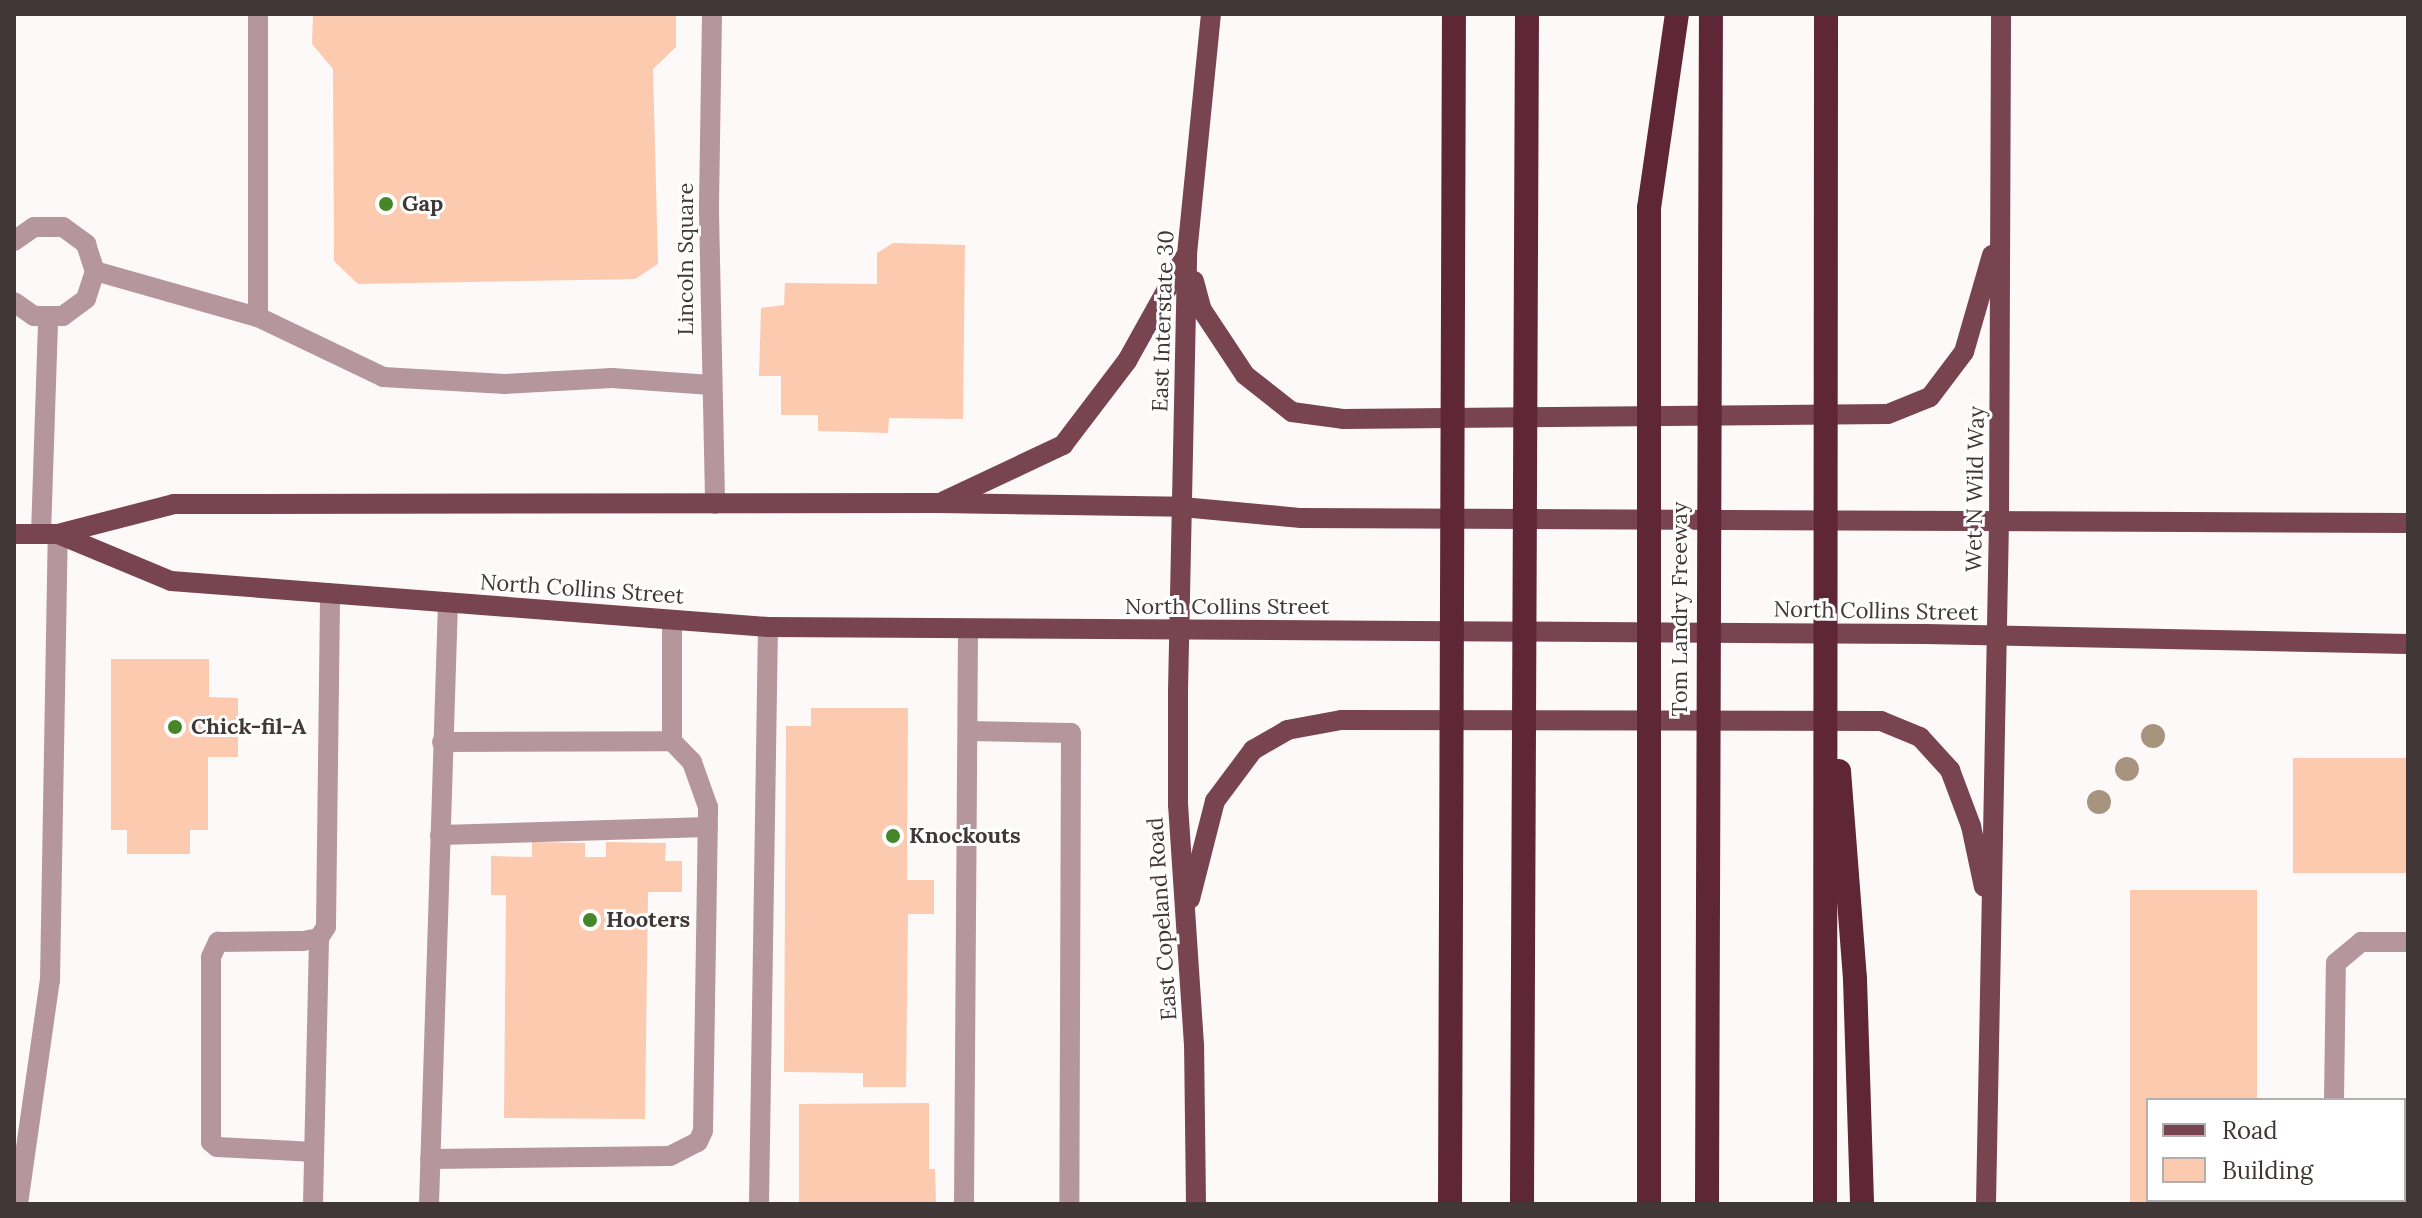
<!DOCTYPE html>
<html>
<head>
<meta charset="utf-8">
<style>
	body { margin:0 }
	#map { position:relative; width:2422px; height:1218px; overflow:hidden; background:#fef9f9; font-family:Lora,serif }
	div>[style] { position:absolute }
	.building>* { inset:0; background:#fccaaf; transform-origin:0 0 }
	.minor>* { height:20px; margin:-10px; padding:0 10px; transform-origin:10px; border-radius:10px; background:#b5969c }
	.major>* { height:20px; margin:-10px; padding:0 10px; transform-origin:10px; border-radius:10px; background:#774450 }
	.highway>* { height:24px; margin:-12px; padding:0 12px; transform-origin:12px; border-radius:12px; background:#5f2636 }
	.trees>* { width:24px; height:24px; margin:-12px; border-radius:50%; background:#a7947e }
	.dots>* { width:22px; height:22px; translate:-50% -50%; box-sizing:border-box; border:4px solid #fff; border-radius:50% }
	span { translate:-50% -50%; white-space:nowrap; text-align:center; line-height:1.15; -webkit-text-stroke:6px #fff; paint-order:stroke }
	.poi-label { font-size:22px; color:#403736; font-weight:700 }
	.left { translate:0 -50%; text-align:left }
	.street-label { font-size:22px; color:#403736 }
	.frame { position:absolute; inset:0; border:16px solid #403736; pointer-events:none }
	.legend { position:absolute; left:2146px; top:1098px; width:260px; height:104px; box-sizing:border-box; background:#fff; border:2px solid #b3afaf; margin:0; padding:10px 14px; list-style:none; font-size:24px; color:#403736 }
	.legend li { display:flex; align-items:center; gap:16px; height:40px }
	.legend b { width:40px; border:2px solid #b3afaf }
</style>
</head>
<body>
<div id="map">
	<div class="building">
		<div style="clip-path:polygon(313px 14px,676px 14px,676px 47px,653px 69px,658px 264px,635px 279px,358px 284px,334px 261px,333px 69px,312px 44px)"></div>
		<div style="clip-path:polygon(893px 243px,965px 245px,963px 419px,889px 418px,888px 433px,818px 431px,818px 415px,781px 415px,781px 376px,759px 376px,761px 308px,784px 305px,785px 283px,877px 284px,877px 253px)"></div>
		<div style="clip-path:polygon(111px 659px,209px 659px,209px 697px,238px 698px,238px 757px,208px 757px,208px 830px,190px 830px,190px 854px,127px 854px,127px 830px,111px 830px)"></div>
		<div style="clip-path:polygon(811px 708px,908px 708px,907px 880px,934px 880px,934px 914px,908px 914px,906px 1087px,863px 1087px,863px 1073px,784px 1072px,786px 726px,811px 726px)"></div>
		<div style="left:2293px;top:758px;width:115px;height:115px"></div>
		<div style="clip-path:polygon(532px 842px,585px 843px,585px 857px,606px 857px,606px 842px,666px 843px,665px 861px,682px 861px,682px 892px,648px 892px,645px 1119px,504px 1118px,506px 895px,491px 895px,491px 856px,532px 857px)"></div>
		<div style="clip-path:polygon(2130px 890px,2257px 890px,2257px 1100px,2148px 1100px,2148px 1200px,2257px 1204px,2130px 1204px)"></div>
		<div style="clip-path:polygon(929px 1103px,929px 1169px,935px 1169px,936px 1204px,799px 1204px,799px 1104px)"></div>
	</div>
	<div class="minor">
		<div style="left:258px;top:14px;width:303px;rotate:90deg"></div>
		<div style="left:258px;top:317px;width:139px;rotate:25.6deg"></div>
		<div style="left:383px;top:377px;width:122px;rotate:3.3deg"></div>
		<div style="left:505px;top:384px;width:107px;rotate:-3.2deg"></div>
		<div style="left:612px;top:378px;width:99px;rotate:4deg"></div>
		<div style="left:712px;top:14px;width:198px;rotate:90.9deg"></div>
		<div style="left:709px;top:212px;width:292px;rotate:88.8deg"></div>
		<div style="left:14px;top:241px;width:24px;rotate:-35deg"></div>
		<div style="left:34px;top:227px;width:29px"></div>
		<div style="left:63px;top:227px;width:29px;rotate:36deg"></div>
		<div style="left:86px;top:244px;width:28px;rotate:72deg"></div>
		<div style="left:95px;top:271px;width:29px;rotate:108deg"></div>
		<div style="left:86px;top:299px;width:29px;rotate:144deg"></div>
		<div style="left:63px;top:316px;width:29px;rotate:180deg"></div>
		<div style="left:34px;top:316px;width:24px;rotate:-145deg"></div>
		<div style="left:95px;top:271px;width:169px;rotate:15.8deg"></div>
		<div style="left:41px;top:534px;width:216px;rotate:-88.1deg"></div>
		<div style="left:968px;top:731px;width:103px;rotate:1.1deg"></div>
		<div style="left:1071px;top:733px;width:471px;rotate:90.2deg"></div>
		<div style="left:442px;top:742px;width:230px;rotate:-0.2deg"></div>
		<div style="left:440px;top:835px;width:268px;rotate:-1.7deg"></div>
		<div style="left:2334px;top:1100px;width:137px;rotate:-89.2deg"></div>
		<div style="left:2336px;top:963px;width:33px;rotate:-40deg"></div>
		<div style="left:2361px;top:942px;width:47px"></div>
		<div style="left:314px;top:1152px;width:97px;rotate:-177deg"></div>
		<div style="left:217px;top:1147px;width:8px;rotate:-140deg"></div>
		<div style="left:211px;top:1142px;width:185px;rotate:-90deg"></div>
		<div style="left:211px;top:957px;width:17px;rotate:-65deg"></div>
		<div style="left:218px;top:942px;width:85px;rotate:-0.7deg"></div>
		<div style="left:303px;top:941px;width:16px;rotate:-11deg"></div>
		<div style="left:319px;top:938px;width:13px;rotate:-58deg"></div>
		<div style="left:326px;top:927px;width:332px;rotate:-89.3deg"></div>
		<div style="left:430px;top:1159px;width:240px;rotate:-0.7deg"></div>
		<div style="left:670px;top:1156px;width:31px;rotate:-27deg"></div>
		<div style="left:698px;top:1142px;width:12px;rotate:-66deg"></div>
		<div style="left:703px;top:1131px;width:324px;rotate:-89.1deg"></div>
		<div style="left:708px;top:807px;width:48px;rotate:-109.6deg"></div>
		<div style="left:692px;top:762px;width:29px;rotate:-134deg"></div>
		<div style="left:672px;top:741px;width:121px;rotate:-90deg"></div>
		<div style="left:18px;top:1204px;width:226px;rotate:-81.9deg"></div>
		<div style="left:50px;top:980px;width:446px;rotate:-89deg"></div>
		<div style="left:313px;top:1204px;width:266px;rotate:-88.7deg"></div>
		<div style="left:429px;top:1204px;width:601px;rotate:-88.19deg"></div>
		<div style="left:759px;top:1204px;width:577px;rotate:-89.11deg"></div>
		<div style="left:964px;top:1204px;width:572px;rotate:-89.6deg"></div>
		<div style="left:2333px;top:1204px;width:4px;rotate:-90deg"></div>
	</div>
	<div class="major">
		<div style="left:1194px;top:281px;width:30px;rotate:75deg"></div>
		<div style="left:1202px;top:310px;width:78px;rotate:56.5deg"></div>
		<div style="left:1245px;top:375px;width:60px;rotate:38.2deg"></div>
		<div style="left:1292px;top:412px;width:51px;rotate:7.8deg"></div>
		<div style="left:1343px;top:419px;width:545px;rotate:-0.53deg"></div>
		<div style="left:1888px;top:414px;width:45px;rotate:-22deg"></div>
		<div style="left:1930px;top:397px;width:56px;rotate:-52.9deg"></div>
		<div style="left:1964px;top:352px;width:101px;rotate:-73.9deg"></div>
		<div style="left:944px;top:501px;width:132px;rotate:-25.2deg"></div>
		<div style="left:1063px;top:445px;width:106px;rotate:-52.7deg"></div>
		<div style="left:1127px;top:361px;width:119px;rotate:-60.9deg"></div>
		<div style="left:14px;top:534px;width:44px"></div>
		<div style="left:58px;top:534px;width:120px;rotate:-14.5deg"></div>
		<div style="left:174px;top:504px;width:764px;rotate:-0.07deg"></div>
		<div style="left:938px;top:503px;width:244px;rotate:0.9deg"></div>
		<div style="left:1182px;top:507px;width:120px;rotate:5.3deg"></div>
		<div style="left:1301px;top:518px;width:1107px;rotate:0.26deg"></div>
		<div style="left:58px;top:534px;width:122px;rotate:22.6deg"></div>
		<div style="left:171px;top:581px;width:599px;rotate:4.41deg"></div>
		<div style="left:768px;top:627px;width:1158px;rotate:0.35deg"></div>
		<div style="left:1926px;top:634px;width:482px;rotate:1.2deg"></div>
		<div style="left:1190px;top:899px;width:101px;rotate:-75.7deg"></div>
		<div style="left:1215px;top:801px;width:64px;rotate:-53.3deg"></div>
		<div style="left:1253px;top:750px;width:39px;rotate:-30deg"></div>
		<div style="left:1287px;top:730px;width:55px;rotate:-10.5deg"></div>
		<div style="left:1341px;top:720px;width:540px;rotate:0.11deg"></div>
		<div style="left:1881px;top:721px;width:42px;rotate:22.3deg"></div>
		<div style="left:1920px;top:737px;width:45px;rotate:47.7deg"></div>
		<div style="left:1950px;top:770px;width:60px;rotate:69.4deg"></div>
		<div style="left:1971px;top:826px;width:62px;rotate:78deg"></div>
		<div style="left:1196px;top:1204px;width:159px;rotate:-90.7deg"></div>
		<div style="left:1194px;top:1045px;width:241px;rotate:-93.8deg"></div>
		<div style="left:1178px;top:805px;width:114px;rotate:-90deg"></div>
		<div style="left:1178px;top:691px;width:437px;rotate:-88.8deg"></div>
		<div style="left:1187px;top:254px;width:241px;rotate:-84.3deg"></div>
		<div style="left:1986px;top:1204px;width:682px;rotate:-88.91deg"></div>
		<div style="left:1999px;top:522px;width:508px;rotate:-89.77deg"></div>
	</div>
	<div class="highway">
		<div style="left:1839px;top:771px;width:209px;rotate:85.6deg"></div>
		<div style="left:1855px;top:979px;width:225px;rotate:88.2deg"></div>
		<div style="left:1450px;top:1204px;width:1190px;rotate:-89.81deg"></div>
		<div style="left:1522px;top:1204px;width:1190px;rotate:-89.76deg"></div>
		<div style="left:1649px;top:1204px;width:996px;rotate:-90deg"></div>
		<div style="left:1649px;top:208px;width:196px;rotate:-81.8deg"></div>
		<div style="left:1707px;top:1204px;width:1190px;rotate:-89.81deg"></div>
		<div style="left:1825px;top:1204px;width:1190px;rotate:-89.95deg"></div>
	</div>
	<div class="trees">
		<div style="left:2153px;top:736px"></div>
		<div style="left:2127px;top:769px"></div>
		<div style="left:2099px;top:802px"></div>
	</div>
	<div class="dots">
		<div style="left:386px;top:204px;background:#458628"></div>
		<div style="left:175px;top:727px;background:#458628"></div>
		<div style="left:893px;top:836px;background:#458628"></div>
		<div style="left:590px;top:920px;background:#458628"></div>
	</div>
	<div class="poi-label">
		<span class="left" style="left:402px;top:204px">Gap</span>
		<span class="left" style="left:191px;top:727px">Chick-fil-A</span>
		<span class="left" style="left:909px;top:836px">Knockouts</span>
		<span class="left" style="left:606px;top:920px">Hooters</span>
	</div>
	<div class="street-label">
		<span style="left:686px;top:259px;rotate:-90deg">Lincoln Square</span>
		<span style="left:1163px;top:321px;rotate:-88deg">East Interstate 30</span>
		<span style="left:1975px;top:489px;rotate:-89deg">Wet N Wild Way</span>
		<span style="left:582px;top:589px;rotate:4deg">North Collins Street</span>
		<span style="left:1227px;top:607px">North Collins Street</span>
		<span style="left:1680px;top:609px;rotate:-90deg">Tom Landry Freeway</span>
		<span style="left:1876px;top:611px;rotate:1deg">North Collins Street</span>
		<span style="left:1162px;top:919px;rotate:-94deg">East Copeland Road</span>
	</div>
	<div class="frame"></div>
	<ul class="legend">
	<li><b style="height:10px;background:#774450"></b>Road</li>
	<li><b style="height:22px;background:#fccaaf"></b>Building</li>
	</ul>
</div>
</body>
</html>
